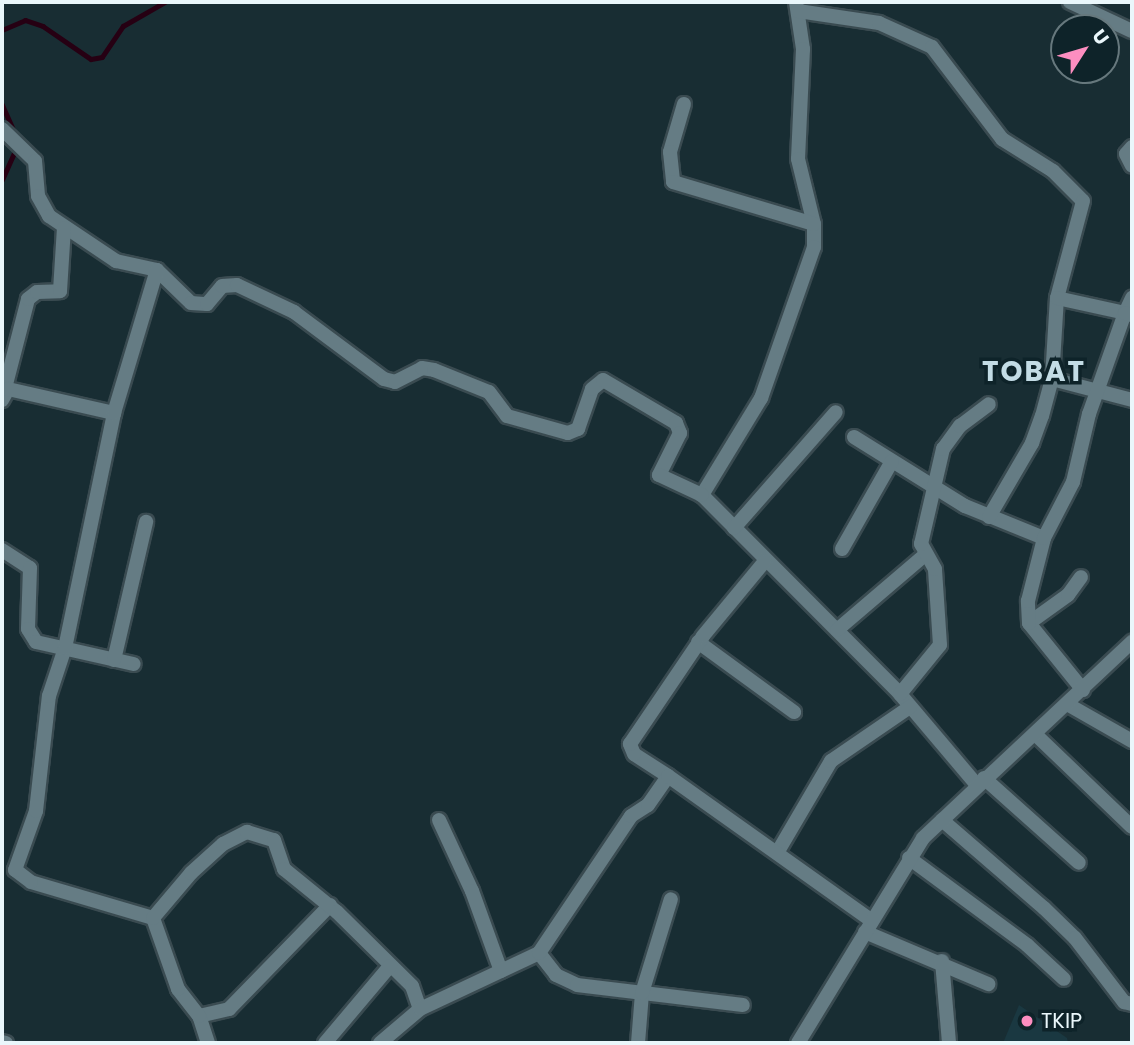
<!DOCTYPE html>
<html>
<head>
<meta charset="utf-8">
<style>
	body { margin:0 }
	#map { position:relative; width:1134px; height:1045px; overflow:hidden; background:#182d33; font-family:Poppins,sans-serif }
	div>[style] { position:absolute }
	.built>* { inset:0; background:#1a3841 }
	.stream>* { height:4.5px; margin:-2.25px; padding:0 2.25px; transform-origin:2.25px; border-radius:2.25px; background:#260013 }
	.roads { filter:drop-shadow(2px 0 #3a4b51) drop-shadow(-2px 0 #3a4b51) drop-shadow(0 2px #3a4b51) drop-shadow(0 -2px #3a4b51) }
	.street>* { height:14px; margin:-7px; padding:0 7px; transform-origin:7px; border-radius:7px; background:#657c84 }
	.dots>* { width:19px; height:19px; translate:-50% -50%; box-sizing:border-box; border:4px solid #0e2329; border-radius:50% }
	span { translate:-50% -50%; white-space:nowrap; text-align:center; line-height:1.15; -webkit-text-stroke:7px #0e2329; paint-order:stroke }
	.poi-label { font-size:21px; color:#eaf7fb }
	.left { translate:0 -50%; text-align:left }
	.district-label { font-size:28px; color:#c3dce5; font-weight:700; letter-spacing:2px }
	.frame { position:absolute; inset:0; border:4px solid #eaf7fb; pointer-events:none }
	.north { position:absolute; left:1050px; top:14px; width:70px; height:70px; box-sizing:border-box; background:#0e2329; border:2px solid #66787d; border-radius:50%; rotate:53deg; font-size:19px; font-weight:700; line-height:28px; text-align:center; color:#eaf7fb }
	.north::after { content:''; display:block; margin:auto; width:24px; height:32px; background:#fd8ec0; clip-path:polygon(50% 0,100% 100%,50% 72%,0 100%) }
</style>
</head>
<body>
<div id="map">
	<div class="built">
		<div style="clip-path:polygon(1019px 1005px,1067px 1038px,1068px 1043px,1003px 1043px)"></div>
	</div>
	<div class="stream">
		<div style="left:2px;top:30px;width:25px;rotate:-23deg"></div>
		<div style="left:25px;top:20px;width:19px;rotate:18deg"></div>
		<div style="left:43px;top:26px;width:58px;rotate:34.5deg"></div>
		<div style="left:91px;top:59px;width:11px;rotate:-10deg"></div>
		<div style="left:102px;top:57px;width:37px;rotate:-56deg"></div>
		<div style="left:123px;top:26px;width:48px;rotate:-29.7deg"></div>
		<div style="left:2px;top:104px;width:37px;rotate:66deg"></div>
		<div style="left:2px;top:180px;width:36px;rotate:-66deg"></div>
	</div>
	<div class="roads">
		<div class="street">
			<div style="left:796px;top:2px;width:48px;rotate:81.5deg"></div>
			<div style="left:803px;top:49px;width:110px;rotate:92.6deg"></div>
			<div style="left:798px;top:159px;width:67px;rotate:76.2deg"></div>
			<div style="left:814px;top:224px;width:23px;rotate:90deg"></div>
			<div style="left:814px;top:247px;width:160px;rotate:109.3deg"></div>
			<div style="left:761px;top:398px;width:114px;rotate:121.3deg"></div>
			<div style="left:702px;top:495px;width:281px;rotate:45.1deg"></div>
			<div style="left:900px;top:694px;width:119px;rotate:49.8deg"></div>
			<div style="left:1070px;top:2px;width:68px;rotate:25.1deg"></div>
			<div style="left:798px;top:11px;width:82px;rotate:8.4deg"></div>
			<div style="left:879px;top:23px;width:58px;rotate:24.4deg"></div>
			<div style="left:932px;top:47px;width:116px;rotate:52.7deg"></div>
			<div style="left:1002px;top:139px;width:60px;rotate:32.1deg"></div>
			<div style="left:1053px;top:171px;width:42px;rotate:45deg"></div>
			<div style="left:1083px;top:201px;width:100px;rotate:105deg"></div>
			<div style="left:684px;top:104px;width:50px;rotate:106.3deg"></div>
			<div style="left:670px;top:152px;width:30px;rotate:84deg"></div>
			<div style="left:673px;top:182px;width:147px;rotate:16.6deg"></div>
			<div style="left:2px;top:129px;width:46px;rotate:44.1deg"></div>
			<div style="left:35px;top:161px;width:35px;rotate:85deg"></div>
			<div style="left:38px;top:196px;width:23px;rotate:61deg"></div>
			<div style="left:49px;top:216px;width:81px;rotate:33.9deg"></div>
			<div style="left:116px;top:261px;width:42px;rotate:12.4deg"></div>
			<div style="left:157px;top:270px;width:47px;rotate:44.1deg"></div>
			<div style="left:191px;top:303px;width:16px;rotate:4deg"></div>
			<div style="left:207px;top:304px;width:23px;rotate:-50deg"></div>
			<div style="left:222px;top:286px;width:15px;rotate:-4deg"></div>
			<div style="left:237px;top:285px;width:63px;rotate:25.3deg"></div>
			<div style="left:294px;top:312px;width:112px;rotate:36.7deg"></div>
			<div style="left:384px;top:379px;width:11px;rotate:15deg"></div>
			<div style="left:395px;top:382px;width:30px;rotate:-27deg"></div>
			<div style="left:422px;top:368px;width:12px;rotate:9deg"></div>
			<div style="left:434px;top:370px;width:59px;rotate:21.8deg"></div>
			<div style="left:489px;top:392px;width:30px;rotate:53deg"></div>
			<div style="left:507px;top:416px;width:63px;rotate:15.6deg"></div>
			<div style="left:568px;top:433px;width:11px;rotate:-22deg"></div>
			<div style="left:578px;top:429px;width:42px;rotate:-70.7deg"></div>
			<div style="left:592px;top:389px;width:14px;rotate:-39deg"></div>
			<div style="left:603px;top:380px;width:85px;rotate:30.5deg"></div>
			<div style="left:676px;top:423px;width:11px;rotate:68deg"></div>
			<div style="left:680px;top:433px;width:47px;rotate:116.6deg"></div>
			<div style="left:659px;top:475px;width:47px;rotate:24.9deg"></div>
			<div style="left:1132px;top:147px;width:9px;rotate:131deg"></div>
			<div style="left:1126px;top:154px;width:13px;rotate:63deg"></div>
			<div style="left:1052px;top:379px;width:83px;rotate:14.7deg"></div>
			<div style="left:4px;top:392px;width:96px;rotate:-75.5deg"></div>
			<div style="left:28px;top:299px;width:11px;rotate:-38deg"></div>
			<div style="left:37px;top:292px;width:23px;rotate:-2deg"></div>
			<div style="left:60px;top:291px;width:63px;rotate:-86.4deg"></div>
			<div style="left:2px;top:400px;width:13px;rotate:-61deg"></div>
			<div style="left:8px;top:389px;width:109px;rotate:12.8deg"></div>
			<div style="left:854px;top:437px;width:131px;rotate:31.9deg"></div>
			<div style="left:965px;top:506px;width:85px;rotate:22.1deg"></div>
			<div style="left:989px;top:517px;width:86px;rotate:-59.8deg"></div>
			<div style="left:1032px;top:443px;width:29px;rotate:-70deg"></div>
			<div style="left:1042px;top:416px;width:38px;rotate:-75deg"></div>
			<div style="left:1052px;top:379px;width:81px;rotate:-86.5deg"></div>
			<div style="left:1057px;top:298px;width:70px;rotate:12.4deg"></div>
			<div style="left:1125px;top:313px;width:17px;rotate:-65deg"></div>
			<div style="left:734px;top:528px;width:154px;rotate:-48.7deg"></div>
			<div style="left:842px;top:549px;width:101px;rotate:-60.4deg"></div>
			<div style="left:2px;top:550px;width:33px;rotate:33deg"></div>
			<div style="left:30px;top:568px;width:61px;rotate:91.9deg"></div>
			<div style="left:28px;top:629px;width:15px;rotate:58deg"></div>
			<div style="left:36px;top:642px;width:100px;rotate:12.7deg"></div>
			<div style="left:1029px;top:623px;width:48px;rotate:-35.7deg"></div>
			<div style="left:1068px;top:595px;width:22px;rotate:-54deg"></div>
			<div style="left:837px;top:630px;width:117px;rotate:-40.5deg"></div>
			<div style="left:698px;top:642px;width:119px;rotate:36.1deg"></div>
			<div style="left:114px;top:660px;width:142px;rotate:-76.9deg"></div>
			<div style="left:1083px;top:690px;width:86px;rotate:-128.9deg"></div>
			<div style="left:1029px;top:623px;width:22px;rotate:-93deg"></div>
			<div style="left:1028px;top:601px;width:65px;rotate:-75.7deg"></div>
			<div style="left:1044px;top:538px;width:63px;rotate:-62.6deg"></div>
			<div style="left:1073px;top:482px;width:70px;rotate:-76.8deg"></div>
			<div style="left:1089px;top:414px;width:107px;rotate:-70.4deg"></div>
			<div style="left:1125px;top:313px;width:7px;rotate:16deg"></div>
			<div style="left:900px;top:694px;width:63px;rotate:-50.8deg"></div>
			<div style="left:940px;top:645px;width:76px;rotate:-93.8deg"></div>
			<div style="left:935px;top:569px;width:29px;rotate:-119deg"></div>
			<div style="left:921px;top:544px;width:98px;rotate:-77deg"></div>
			<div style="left:943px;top:449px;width:29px;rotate:-54deg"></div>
			<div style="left:960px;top:426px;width:36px;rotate:-37deg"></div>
			<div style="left:1067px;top:704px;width:75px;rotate:29.6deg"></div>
			<div style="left:1035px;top:734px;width:134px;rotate:43.8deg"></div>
			<div style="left:668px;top:776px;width:40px;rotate:-147.1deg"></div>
			<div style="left:634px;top:754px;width:11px;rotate:-112deg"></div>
			<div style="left:630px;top:744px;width:130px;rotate:-55.9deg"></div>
			<div style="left:703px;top:636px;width:97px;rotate:-50.4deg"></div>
			<div style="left:984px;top:778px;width:127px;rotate:41.8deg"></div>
			<div style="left:439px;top:820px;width:78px;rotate:65.1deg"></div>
			<div style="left:472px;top:891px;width:85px;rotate:70.1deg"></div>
			<div style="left:942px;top:820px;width:135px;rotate:40.8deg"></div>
			<div style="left:1044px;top:908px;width:43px;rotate:44.1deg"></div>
			<div style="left:1075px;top:938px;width:81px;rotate:52.6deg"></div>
			<div style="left:1124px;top:1002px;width:8px;rotate:14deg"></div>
			<div style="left:777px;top:853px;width:107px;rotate:-59.6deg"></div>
			<div style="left:831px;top:761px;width:96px;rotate:-34.4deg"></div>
			<div style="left:909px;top:858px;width:147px;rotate:36.4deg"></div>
			<div style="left:1027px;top:945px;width:50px;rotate:42.6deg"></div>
			<div style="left:153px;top:918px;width:127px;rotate:-163.6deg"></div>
			<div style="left:31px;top:882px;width:20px;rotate:-143deg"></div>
			<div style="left:15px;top:870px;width:63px;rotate:-70.4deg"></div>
			<div style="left:36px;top:811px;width:116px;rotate:-83.6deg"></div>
			<div style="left:49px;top:696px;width:51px;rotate:-71.6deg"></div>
			<div style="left:65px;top:648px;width:240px;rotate:-78.2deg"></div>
			<div style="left:114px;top:413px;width:149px;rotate:-73.3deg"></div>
			<div style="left:865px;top:932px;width:134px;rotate:22.9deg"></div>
			<div style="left:539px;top:953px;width:28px;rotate:52deg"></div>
			<div style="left:556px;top:975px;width:23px;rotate:25deg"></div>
			<div style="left:577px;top:985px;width:167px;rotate:6.9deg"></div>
			<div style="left:942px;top:961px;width:82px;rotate:85.1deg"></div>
			<div style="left:199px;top:1016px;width:31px;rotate:-13deg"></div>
			<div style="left:229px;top:1009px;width:145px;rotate:-45.8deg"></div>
			<div style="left:2px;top:1042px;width:4px;rotate:14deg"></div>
			<div style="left:208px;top:1043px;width:28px;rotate:-108deg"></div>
			<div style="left:199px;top:1016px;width:34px;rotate:-128deg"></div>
			<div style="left:178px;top:989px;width:75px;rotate:-109.4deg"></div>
			<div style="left:153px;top:918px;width:59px;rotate:-49.8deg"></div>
			<div style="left:191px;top:873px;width:43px;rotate:-42.2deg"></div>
			<div style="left:223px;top:844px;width:27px;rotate:-27deg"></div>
			<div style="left:247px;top:832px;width:28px;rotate:17deg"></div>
			<div style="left:274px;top:840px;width:31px;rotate:71deg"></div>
			<div style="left:284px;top:869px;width:68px;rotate:39.1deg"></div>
			<div style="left:337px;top:912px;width:105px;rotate:44.6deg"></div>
			<div style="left:412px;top:986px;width:24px;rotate:71deg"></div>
			<div style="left:325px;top:1043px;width:101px;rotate:-49.8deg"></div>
			<div style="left:380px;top:1043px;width:52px;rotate:-40.4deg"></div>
			<div style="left:420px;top:1009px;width:132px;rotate:-25.2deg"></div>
			<div style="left:539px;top:953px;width:165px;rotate:-56.1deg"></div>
			<div style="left:631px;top:816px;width:20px;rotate:-33deg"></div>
			<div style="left:648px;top:805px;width:35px;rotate:-55deg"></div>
			<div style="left:668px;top:776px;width:250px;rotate:35.4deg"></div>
			<div style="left:638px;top:1043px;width:50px;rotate:-85.4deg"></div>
			<div style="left:642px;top:993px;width:98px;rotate:-72.9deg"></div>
			<div style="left:798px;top:1043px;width:240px;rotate:-58.6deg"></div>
			<div style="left:923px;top:838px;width:287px;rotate:-43.2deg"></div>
		</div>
	</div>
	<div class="dots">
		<div style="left:1027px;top:1021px;background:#fd8ec0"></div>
	</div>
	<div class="poi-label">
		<span class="left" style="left:1041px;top:1021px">TKIP</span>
	</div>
	<div class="district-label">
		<span style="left:1034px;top:372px">TOBAT</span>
	</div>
	<div class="frame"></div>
	<div class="north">U</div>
</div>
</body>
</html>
